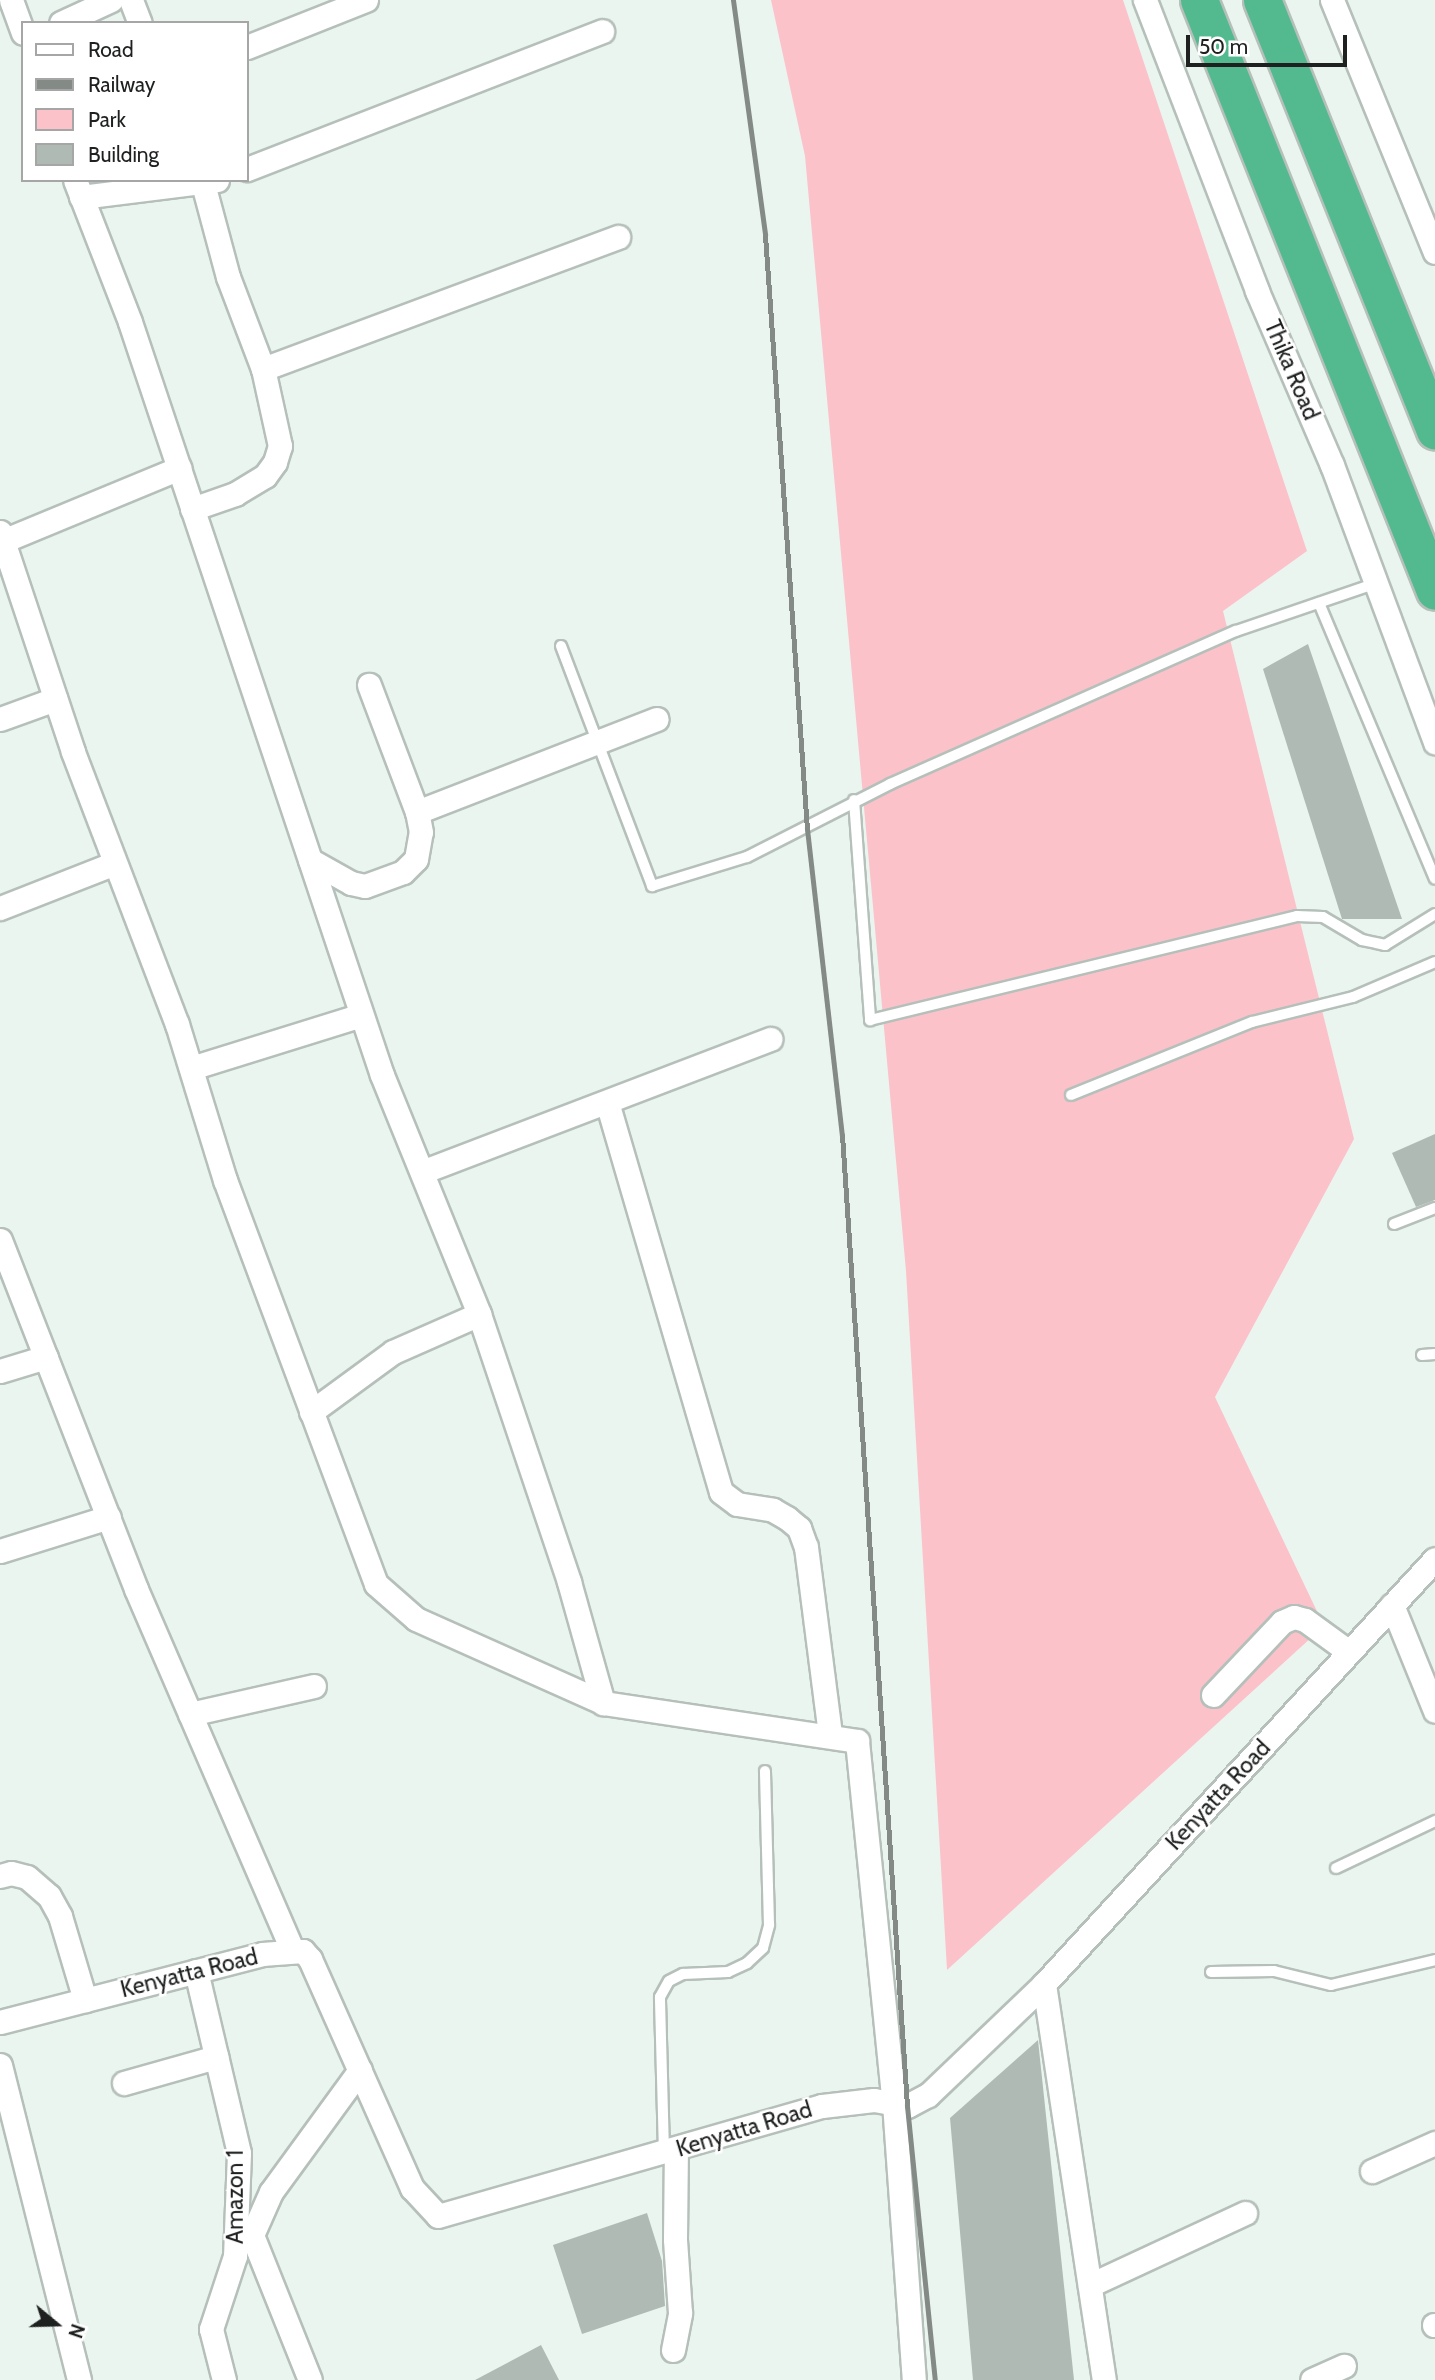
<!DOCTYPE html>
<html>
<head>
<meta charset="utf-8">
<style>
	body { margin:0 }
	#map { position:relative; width:1435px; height:2380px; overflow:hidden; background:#ebf5ef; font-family:Cabin,sans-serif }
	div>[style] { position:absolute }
	.green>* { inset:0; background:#fcc2ca }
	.building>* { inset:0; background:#b0bab4 }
	.roads { filter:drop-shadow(2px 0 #b6c0ba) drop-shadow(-2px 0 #b6c0ba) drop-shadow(0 2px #b6c0ba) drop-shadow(0 -2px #b6c0ba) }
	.service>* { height:10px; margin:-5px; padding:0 5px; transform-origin:5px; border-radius:5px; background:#fff }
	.minor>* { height:23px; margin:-11.5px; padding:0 11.5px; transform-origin:11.5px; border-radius:11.5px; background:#fff }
	.trunk>* { height:37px; margin:-18.5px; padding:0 18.5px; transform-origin:18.5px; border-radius:18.5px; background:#52ba8e }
	.rail>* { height:5px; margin:-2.5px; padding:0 2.5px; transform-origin:2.5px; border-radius:2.5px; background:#848b87 }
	span { translate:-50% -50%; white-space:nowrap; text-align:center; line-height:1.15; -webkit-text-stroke:5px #fff; paint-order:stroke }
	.street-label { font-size:23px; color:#1e211f }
	.legend { position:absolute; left:21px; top:21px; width:228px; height:161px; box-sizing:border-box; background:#fff; border:2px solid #a5a6a5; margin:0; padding:9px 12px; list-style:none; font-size:21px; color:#1e211f }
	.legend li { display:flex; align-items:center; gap:14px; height:35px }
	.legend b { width:35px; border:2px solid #a5a6a5 }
	.north { position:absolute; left:21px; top:2289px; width:70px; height:70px; -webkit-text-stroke:5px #fff; paint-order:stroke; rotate:109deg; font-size:19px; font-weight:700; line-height:28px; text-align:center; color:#1e211f }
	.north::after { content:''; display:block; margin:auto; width:24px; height:32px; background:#1e211f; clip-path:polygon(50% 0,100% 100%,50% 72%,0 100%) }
	.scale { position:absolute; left:1186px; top:35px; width:161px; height:32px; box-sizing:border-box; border:4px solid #1e211f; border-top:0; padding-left:9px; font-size:21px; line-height:24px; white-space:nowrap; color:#1e211f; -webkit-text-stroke:5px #fff; paint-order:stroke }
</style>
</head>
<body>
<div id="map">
	<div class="green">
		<div style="clip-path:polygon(771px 0,1123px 0,1307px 551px,1223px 611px,1354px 1139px,1215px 1397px,1324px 1626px,947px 1970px,906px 1271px,805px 156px)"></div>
	</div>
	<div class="building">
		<div style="clip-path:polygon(1308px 644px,1402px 919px,1342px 919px,1263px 669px)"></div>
		<div style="clip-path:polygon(1435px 1134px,1435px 1200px,1416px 1207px,1392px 1153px)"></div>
		<div style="clip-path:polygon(1038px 2040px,1074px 2380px,973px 2380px,950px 2118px)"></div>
		<div style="clip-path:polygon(647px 2213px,662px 2261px,665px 2306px,582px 2334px,553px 2245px)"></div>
		<div style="clip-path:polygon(541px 2345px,559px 2380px,475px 2380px)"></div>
	</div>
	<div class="roads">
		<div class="service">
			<div style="left:1319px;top:603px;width:299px;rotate:67.2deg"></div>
			<div style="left:561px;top:646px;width:257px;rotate:69.2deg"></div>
			<div style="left:652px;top:886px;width:99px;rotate:-17deg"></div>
			<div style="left:747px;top:857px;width:161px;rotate:-27deg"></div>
			<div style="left:890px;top:784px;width:378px;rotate:-23.9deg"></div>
			<div style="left:1236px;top:631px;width:146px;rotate:-18.8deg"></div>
			<div style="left:854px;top:800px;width:221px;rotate:85.8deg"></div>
			<div style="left:870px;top:1020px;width:439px;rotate:-13.7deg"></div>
			<div style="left:1297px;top:916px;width:26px;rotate:2deg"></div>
			<div style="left:1323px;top:917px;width:45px;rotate:30.5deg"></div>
			<div style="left:1362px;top:940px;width:24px;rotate:12deg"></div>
			<div style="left:1385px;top:945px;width:59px;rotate:-31.8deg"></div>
			<div style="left:1071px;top:1095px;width:195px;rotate:-22deg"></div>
			<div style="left:1252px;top:1022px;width:104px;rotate:-13.9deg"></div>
			<div style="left:1353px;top:997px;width:89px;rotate:-23.1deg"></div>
			<div style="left:1394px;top:1224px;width:44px;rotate:-21.3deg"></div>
			<div style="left:1422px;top:1355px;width:13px;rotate:-4deg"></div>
			<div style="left:1336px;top:1868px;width:110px;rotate:-25.4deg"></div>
			<div style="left:1211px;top:1972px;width:63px;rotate:-0.9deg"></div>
			<div style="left:1274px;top:1971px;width:59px;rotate:13.8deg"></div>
			<div style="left:1331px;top:1985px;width:107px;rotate:-13.5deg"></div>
			<div style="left:664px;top:2153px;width:156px;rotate:-91.5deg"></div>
			<div style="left:660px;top:1997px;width:18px;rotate:-61deg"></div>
			<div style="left:669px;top:1981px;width:16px;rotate:-27deg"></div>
			<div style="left:683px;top:1974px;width:45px;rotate:-2.5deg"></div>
			<div style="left:728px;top:1972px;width:21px;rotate:-25deg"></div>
			<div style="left:747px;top:1963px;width:22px;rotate:-43deg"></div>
			<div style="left:763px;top:1948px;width:24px;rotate:-75deg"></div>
			<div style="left:769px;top:1925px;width:154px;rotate:-91.5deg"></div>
		</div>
		<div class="minor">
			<div style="left:11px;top:0;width:35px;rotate:70deg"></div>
			<div style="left:131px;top:0;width:25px;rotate:69deg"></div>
			<div style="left:1145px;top:0;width:312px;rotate:68.9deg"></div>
			<div style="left:1257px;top:291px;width:189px;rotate:66.7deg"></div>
			<div style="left:1332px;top:465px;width:296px;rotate:69.6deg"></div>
			<div style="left:1332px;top:0;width:272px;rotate:67.8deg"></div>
			<div style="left:61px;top:23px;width:55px;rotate:-24.7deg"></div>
			<div style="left:247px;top:47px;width:128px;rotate:-21.6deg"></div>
			<div style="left:247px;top:169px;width:381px;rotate:-21.2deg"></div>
			<div style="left:75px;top:180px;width:152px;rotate:68.8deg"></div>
			<div style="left:130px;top:322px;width:794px;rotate:71.5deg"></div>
			<div style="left:382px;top:1075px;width:258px;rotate:67.9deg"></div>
			<div style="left:479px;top:1314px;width:283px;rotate:71.4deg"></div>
			<div style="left:569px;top:1582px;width:126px;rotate:74.3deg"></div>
			<div style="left:81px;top:197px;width:137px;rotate:-7.1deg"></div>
			<div style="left:263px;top:369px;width:379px;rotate:-20.4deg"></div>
			<div style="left:192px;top:509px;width:46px;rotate:-19.2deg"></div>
			<div style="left:235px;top:494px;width:35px;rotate:-31deg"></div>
			<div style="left:265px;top:476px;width:17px;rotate:-54deg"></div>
			<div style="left:275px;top:462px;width:17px;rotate:-73deg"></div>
			<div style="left:280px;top:446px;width:79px;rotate:-102.4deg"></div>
			<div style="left:263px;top:369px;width:98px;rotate:-110.8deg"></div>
			<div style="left:228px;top:277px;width:100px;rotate:-105deg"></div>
			<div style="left:0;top:532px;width:232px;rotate:71.6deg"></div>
			<div style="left:73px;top:752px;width:291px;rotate:69.1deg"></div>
			<div style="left:177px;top:1024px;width:163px;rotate:72.9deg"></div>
			<div style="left:225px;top:1180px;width:431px;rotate:69.5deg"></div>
			<div style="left:376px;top:1584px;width:53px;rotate:41.2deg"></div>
			<div style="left:416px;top:1619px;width:206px;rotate:24.1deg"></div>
			<div style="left:604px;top:1703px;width:256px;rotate:8.5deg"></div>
			<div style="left:857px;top:1741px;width:364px;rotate:84.2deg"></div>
			<div style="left:894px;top:2103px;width:278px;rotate:85.9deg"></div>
			<div style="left:3px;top:541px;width:191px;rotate:-22.5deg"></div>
			<div style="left:0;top:719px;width:59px;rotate:-20deg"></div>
			<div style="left:417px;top:812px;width:257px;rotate:-21.2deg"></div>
			<div style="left:310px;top:860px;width:47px;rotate:29.3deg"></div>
			<div style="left:351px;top:883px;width:14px;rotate:12deg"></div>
			<div style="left:365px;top:886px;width:40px;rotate:-20.2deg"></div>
			<div style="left:403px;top:872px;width:18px;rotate:-45deg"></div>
			<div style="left:416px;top:859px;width:27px;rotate:-80deg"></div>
			<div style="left:421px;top:832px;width:20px;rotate:-101deg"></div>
			<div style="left:417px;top:812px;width:136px;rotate:-110.7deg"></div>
			<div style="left:0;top:908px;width:123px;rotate:-21.4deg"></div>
			<div style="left:191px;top:1068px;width:178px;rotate:-17.3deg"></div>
			<div style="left:607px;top:1102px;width:406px;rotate:73.7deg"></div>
			<div style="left:721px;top:1492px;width:20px;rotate:37deg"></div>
			<div style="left:737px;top:1504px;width:36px;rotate:9deg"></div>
			<div style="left:773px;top:1510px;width:16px;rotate:30deg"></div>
			<div style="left:787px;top:1518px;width:16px;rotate:40deg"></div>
			<div style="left:799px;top:1528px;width:20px;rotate:70deg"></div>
			<div style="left:806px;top:1547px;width:190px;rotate:82.7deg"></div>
			<div style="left:422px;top:1172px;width:373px;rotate:-20.9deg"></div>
			<div style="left:0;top:1240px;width:375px;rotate:68.7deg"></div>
			<div style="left:136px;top:1589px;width:393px;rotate:66.6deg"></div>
			<div style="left:0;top:1371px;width:48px;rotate:-16.9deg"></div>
			<div style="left:311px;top:1412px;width:102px;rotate:-36.2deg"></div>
			<div style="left:393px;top:1352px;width:94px;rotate:-23.8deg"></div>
			<div style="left:0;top:1551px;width:114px;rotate:-17.3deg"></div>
			<div style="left:1392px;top:1605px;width:114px;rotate:67.9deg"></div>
			<div style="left:1213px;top:1695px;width:100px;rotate:-46.6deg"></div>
			<div style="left:1282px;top:1622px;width:13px;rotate:-23deg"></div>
			<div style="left:1294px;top:1617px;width:11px;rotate:15deg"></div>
			<div style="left:1305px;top:1620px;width:54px;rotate:36deg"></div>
			<div style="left:190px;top:1714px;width:127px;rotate:-12.7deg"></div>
			<div style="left:0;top:1876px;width:11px;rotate:-15deg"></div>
			<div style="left:11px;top:1873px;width:16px;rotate:14deg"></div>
			<div style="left:27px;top:1877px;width:29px;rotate:41deg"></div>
			<div style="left:49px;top:1896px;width:23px;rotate:61deg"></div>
			<div style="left:60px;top:1916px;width:88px;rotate:73.4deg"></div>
			<div style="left:196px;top:1971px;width:187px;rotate:76.7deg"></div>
			<div style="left:239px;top:2153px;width:103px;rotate:92.2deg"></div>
			<div style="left:235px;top:2256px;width:77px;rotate:108.2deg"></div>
			<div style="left:211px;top:2329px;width:53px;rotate:75.7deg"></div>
			<div style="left:1044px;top:1984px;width:401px;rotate:81.4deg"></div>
			<div style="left:0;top:2022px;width:271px;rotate:-14.5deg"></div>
			<div style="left:262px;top:1954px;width:41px;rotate:-4.2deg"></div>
			<div style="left:303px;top:1951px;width:11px;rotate:49deg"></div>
			<div style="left:310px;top:1959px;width:251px;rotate:66deg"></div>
			<div style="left:412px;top:2188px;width:38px;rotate:47deg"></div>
			<div style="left:438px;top:2216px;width:399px;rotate:-16deg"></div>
			<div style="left:822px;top:2106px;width:52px;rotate:-6.6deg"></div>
			<div style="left:874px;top:2100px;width:34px;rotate:10deg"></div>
			<div style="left:907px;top:2106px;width:24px;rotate:-28deg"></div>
			<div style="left:928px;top:2095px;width:161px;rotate:-43.7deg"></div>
			<div style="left:1044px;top:1984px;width:577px;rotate:-47.39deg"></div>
			<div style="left:0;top:2065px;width:325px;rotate:75.9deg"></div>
			<div style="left:124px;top:2083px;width:96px;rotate:-15.8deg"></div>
			<div style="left:1372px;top:2171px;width:69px;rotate:-24deg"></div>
			<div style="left:1090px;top:2285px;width:171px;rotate:-24.9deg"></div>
			<div style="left:1434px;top:2325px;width:1px"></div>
			<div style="left:673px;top:2350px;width:38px;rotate:-79deg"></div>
			<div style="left:680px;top:2313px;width:74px;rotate:-93.9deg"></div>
			<div style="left:675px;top:2239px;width:89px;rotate:-89.4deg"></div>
			<div style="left:310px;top:2380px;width:156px;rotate:-111.8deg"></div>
			<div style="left:252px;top:2235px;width:47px;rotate:-66.2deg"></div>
			<div style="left:271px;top:2192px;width:151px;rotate:-53.9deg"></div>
			<div style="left:1312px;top:2380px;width:35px;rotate:-24deg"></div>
		</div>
		<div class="trunk">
			<div style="left:1199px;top:0;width:636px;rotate:68.23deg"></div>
			<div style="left:1262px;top:0;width:464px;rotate:68.1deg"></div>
		</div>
	</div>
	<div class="rail">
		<div style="left:733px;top:0;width:237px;rotate:82.2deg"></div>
		<div style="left:765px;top:235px;width:595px;rotate:85.96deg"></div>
		<div style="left:807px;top:829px;width:308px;rotate:83.5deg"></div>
		<div style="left:842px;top:1135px;width:973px;rotate:86.17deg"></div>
		<div style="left:907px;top:2106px;width:275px;rotate:84.2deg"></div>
	</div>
	<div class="street-label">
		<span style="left:1292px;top:370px;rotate:67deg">Thika Road</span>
		<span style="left:1218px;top:1795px;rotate:-47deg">Kenyatta Road</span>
		<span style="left:189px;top:1973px;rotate:-14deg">Kenyatta Road</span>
		<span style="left:744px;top:2129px;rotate:-17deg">Kenyatta Road</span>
		<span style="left:235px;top:2197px;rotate:-90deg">Amazon 1</span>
	</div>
	<ul class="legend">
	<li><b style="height:9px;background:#fff"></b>Road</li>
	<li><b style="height:9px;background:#848b87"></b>Railway</li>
	<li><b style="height:19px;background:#fcc2ca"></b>Park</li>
	<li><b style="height:19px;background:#b0bab4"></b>Building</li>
	</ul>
	<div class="north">N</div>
	<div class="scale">50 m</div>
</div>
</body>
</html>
